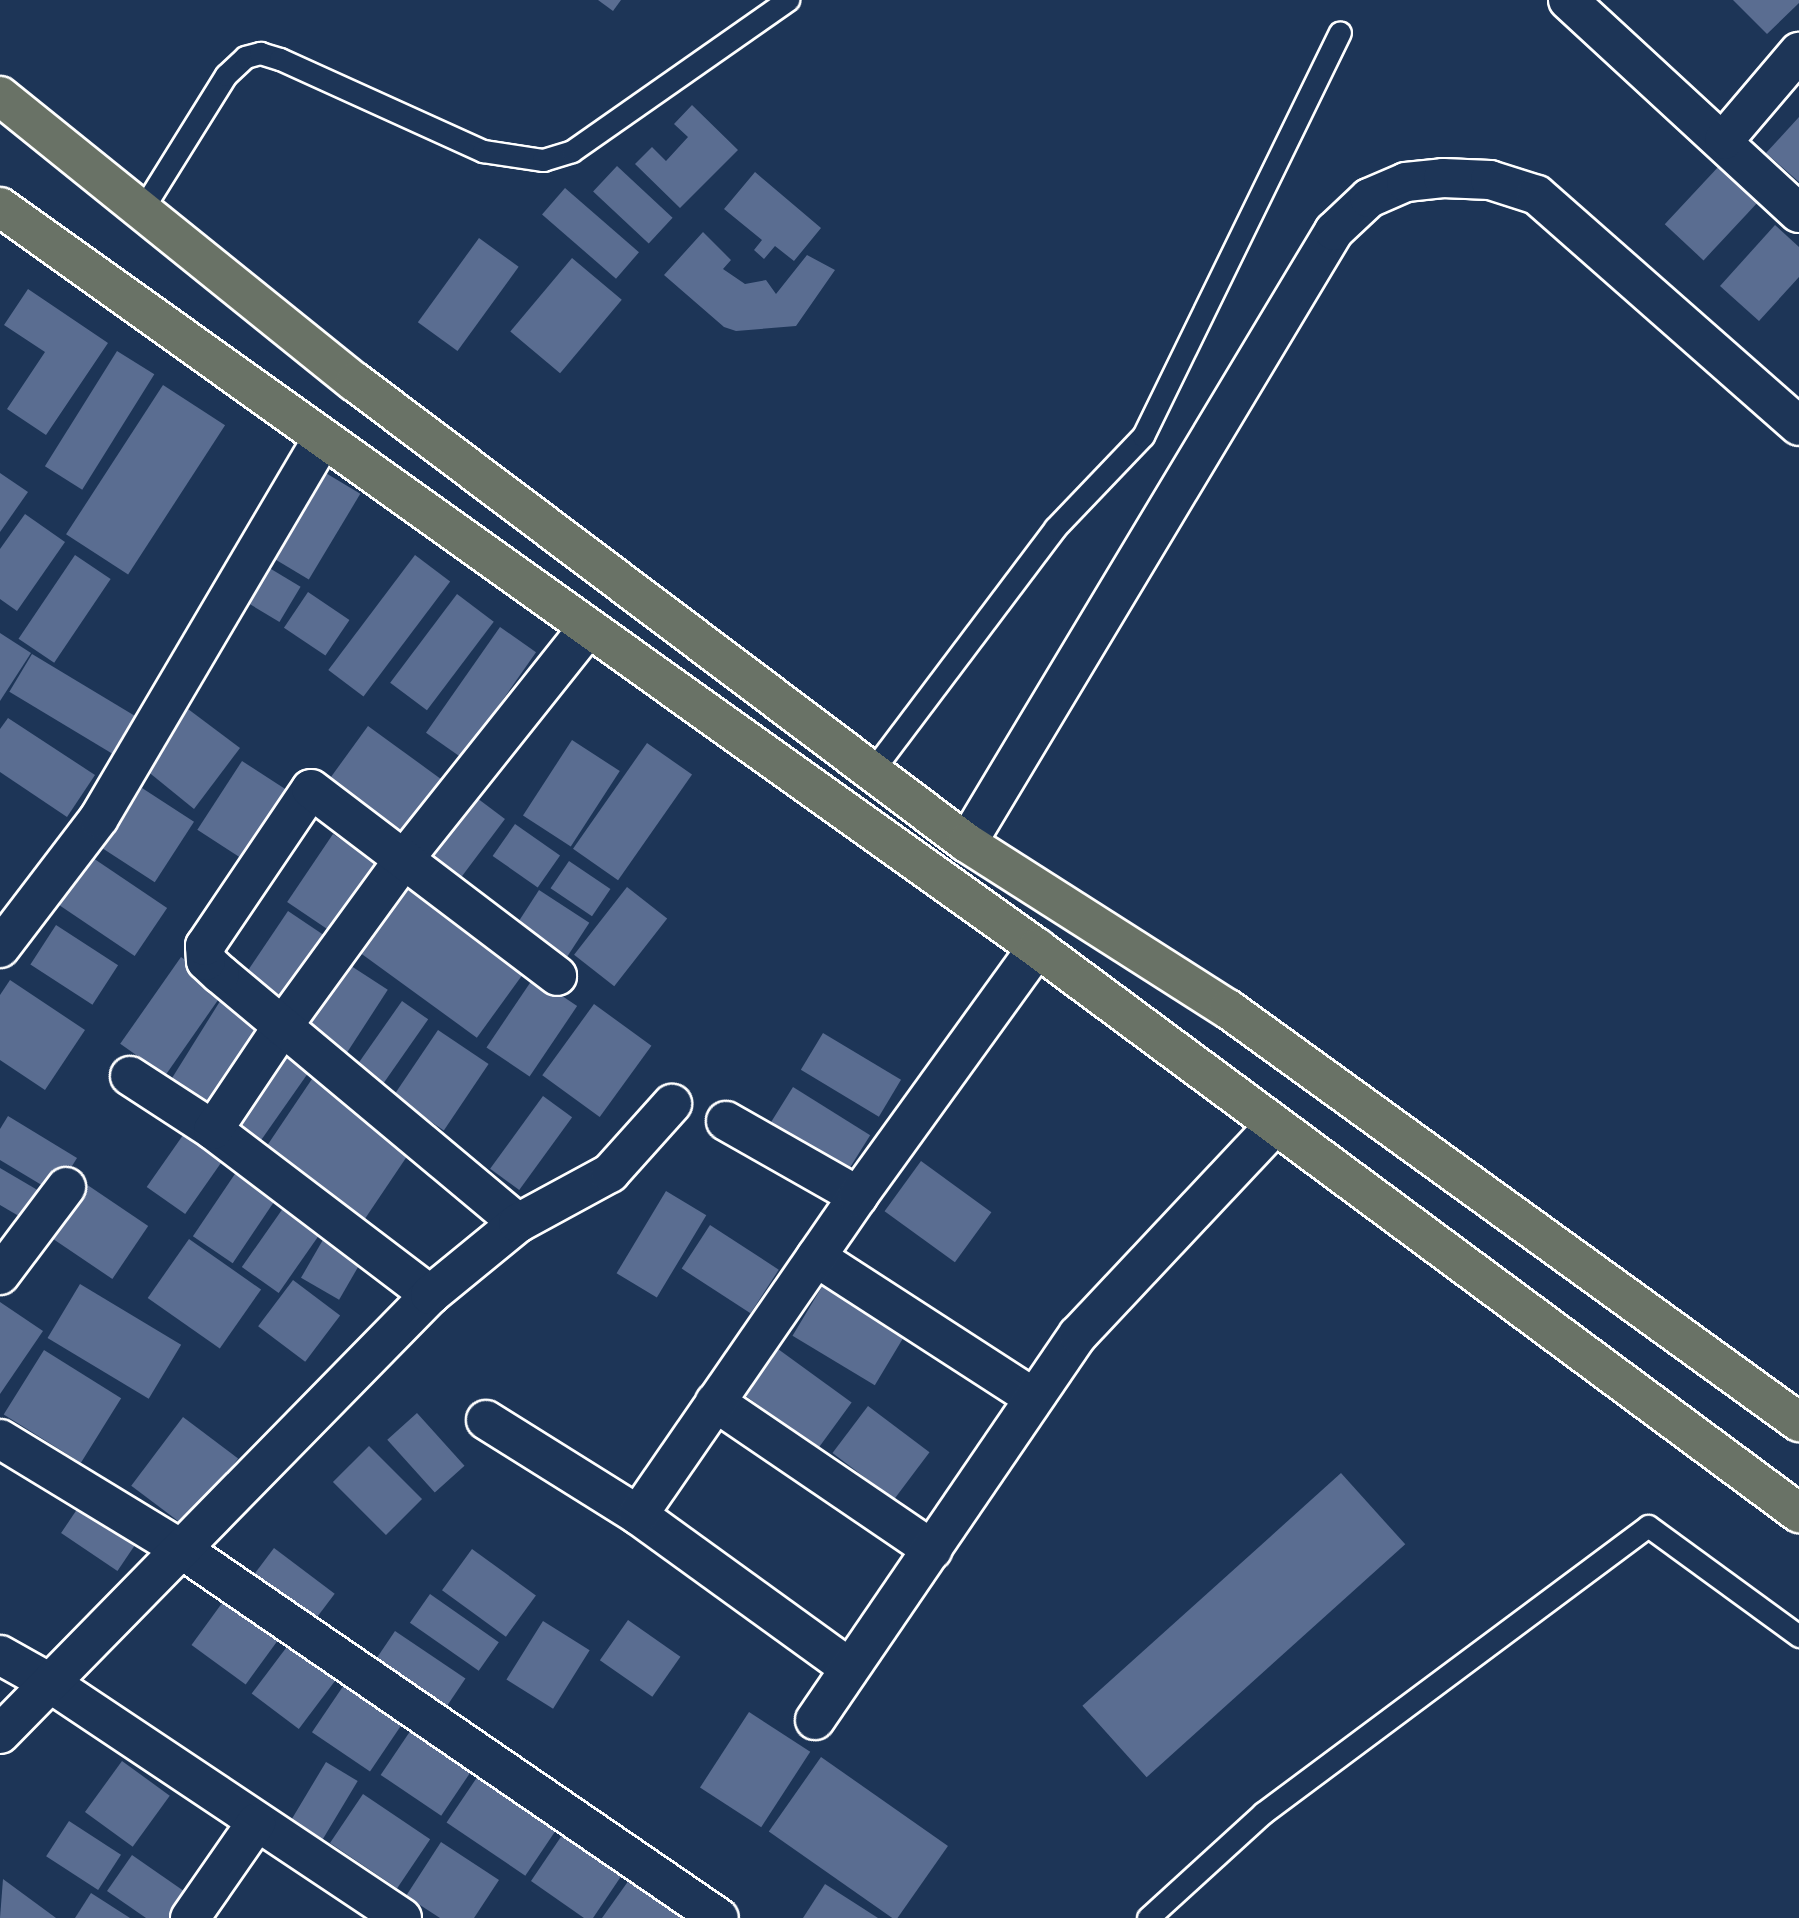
<!DOCTYPE html>
<html>
<head>
<meta charset="utf-8">
<style>
	body { margin:0 }
	#map { position:relative; width:1799px; height:1918px; overflow:hidden; background:#1d3557; font-family:Mynerve,sans-serif }
	div>[style] { position:absolute }
	.building>* { inset:0; background:#5a6d91; transform-origin:0 0 }
	.roads { filter:drop-shadow(2px 0 #fff) drop-shadow(-2px 0 #fff) drop-shadow(0 2px #fff) drop-shadow(0 -2px #fff) }
	.lane>* { height:21px; margin:-10.5px; padding:0 10.5px; transform-origin:10.5px; border-radius:10.5px; background:#1d3557 }
	.street>* { height:38px; margin:-19px; padding:0 19px; transform-origin:19px; border-radius:19px; background:#1d3557 }
	.primary>* { height:38px; margin:-19px; padding:0 19px; transform-origin:19px; border-radius:19px; background:#697266 }
	span { translate:-50% -50%; white-space:nowrap; text-align:center; line-height:1.15; -webkit-text-stroke:5px #1d3557; paint-order:stroke }
</style>
</head>
<body>
<div id="map">
	<div class="building">
		<div style="clip-path:polygon(598px 0,621px 0,613px 11px)"></div>
		<div style="clip-path:polygon(1733px 0,1799px 0,1799px 3px,1767px 34px)"></div>
		<div style="clip-path:polygon(692px 105px,738px 150px,680px 208px,635px 164px,652px 147px,666px 161px,688px 137px,674px 124px)"></div>
		<div style="clip-path:polygon(1799px 117px,1799px 182px,1766px 153px)"></div>
		<div style="left:1720px;top:165px;width:53px;height:81px;rotate:43deg"></div>
		<div style="left:617px;top:166px;width:76px;height:35px;rotate:43deg"></div>
		<div style="clip-path:polygon(755px 172px,821px 228px,794px 261px,775px 246px,764px 259px,754px 250px,762px 240px,724px 209px)"></div>
		<div style="left:565px;top:188px;width:98px;height:35px;rotate:41deg"></div>
		<div style="clip-path:polygon(1775px 225px,1799px 247px,1799px 277px,1759px 321px,1720px 286px)"></div>
		<div style="clip-path:polygon(703px 232px,731px 260px,723px 269px,745px 284px,766px 280px,776px 294px,807px 255px,835px 270px,796px 326px,736px 331px,724px 327px,664px 275px)"></div>
		<div style="left:479px;top:238px;width:49px;height:104px;rotate:36deg"></div>
		<div style="left:572px;top:258px;width:65px;height:96px;rotate:40deg"></div>
		<div style="clip-path:polygon(28px 289px,108px 343px,46px 435px,7px 409px,45px 352px,4px 325px)"></div>
		<div style="left:117px;top:351px;width:44px;height:136px;rotate:32deg"></div>
		<div style="left:163px;top:385px;width:74px;height:178px;rotate:33deg"></div>
		<div style="left:314px;top:466px;width:54px;height:100px;rotate:31deg"></div>
		<div style="clip-path:polygon(0 473px,28px 492px,0 532px)"></div>
		<div style="clip-path:polygon(25px 514px,65px 542px,17px 611px,0 599px,0 549px)"></div>
		<div style="left:75px;top:555px;width:43px;height:101px;rotate:34deg"></div>
		<div style="left:415px;top:555px;width:44px;height:144px;rotate:37deg"></div>
		<div style="left:256px;top:560px;width:52px;height:41px;rotate:31deg"></div>
		<div style="left:308px;top:592px;width:50px;height:43px;rotate:34deg"></div>
		<div style="left:457px;top:594px;width:46px;height:111px;rotate:37deg"></div>
		<div style="left:500px;top:627px;width:44px;height:129px;rotate:35deg"></div>
		<div style="clip-path:polygon(0 633px,31px 653px,0 701px)"></div>
		<div style="left:32px;top:654px;width:129px;height:44px;rotate:31deg"></div>
		<div style="clip-path:polygon(184px 706px,240px 748px,194px 809px,146px 770px)"></div>
		<div style="clip-path:polygon(8px 718px,95px 775px,67px 817px,0 772px,0 729px)"></div>
		<div style="left:368px;top:726px;width:96px;height:72px;rotate:36deg"></div>
		<div style="left:572px;top:740px;width:57px;height:90px;rotate:33deg"></div>
		<div style="left:647px;top:743px;width:55px;height:129px;rotate:35deg"></div>
		<div style="left:242px;top:761px;width:63px;height:82px;rotate:33deg"></div>
		<div style="left:142px;top:788px;width:62px;height:72px;rotate:33deg"></div>
		<div style="left:465px;top:789px;width:50px;height:83px;rotate:37deg"></div>
		<div style="left:515px;top:824px;width:55px;height:39px;rotate:35deg"></div>
		<div style="left:333px;top:834px;width:59px;height:82px;rotate:34deg"></div>
		<div style="left:90px;top:856px;width:93px;height:58px;rotate:34deg"></div>
		<div style="left:569px;top:861px;width:50px;height:33px;rotate:34deg"></div>
		<div style="left:402px;top:877px;width:155px;height:86px;rotate:36deg"></div>
		<div style="left:627px;top:887px;width:51px;height:86px;rotate:38deg"></div>
		<div style="left:539px;top:890px;width:60px;height:44px;rotate:33deg"></div>
		<div style="left:288px;top:911px;width:52px;height:84px;rotate:34deg"></div>
		<div style="left:56px;top:925px;width:74px;height:47px;rotate:33deg"></div>
		<div style="left:181px;top:957px;width:55px;height:106px;rotate:35deg"></div>
		<div style="left:345px;top:962px;width:51px;height:81px;rotate:33deg"></div>
		<div style="left:534px;top:977px;width:52px;height:85px;rotate:34deg"></div>
		<div style="clip-path:polygon(10px 980px,85px 1030px,45px 1090px,0 1060px,0 995px)"></div>
		<div style="left:222px;top:998px;width:59px;height:101px;rotate:32deg"></div>
		<div style="left:402px;top:1001px;width:32px;height:84px;rotate:35deg"></div>
		<div style="left:594px;top:1004px;width:71px;height:88px;rotate:36deg"></div>
		<div style="left:438px;top:1030px;width:61px;height:80px;rotate:34deg"></div>
		<div style="left:823px;top:1033px;width:91px;height:43px;rotate:31deg"></div>
		<div style="left:288px;top:1053px;width:28px;height:100px;rotate:35deg"></div>
		<div style="left:314px;top:1076px;width:122px;height:100px;rotate:34deg"></div>
		<div style="left:793px;top:1087px;width:91px;height:54px;rotate:32deg"></div>
		<div style="left:543px;top:1096px;width:36px;height:90px;rotate:36deg"></div>
		<div style="clip-path:polygon(8px 1116px,77px 1158px,55px 1193px,0 1160px,0 1129px)"></div>
		<div style="left:188px;top:1128px;width:47px;height:72px;rotate:35deg"></div>
		<div style="left:921px;top:1161px;width:87px;height:62px;rotate:36deg"></div>
		<div style="left:241px;top:1165px;width:48px;height:86px;rotate:34deg"></div>
		<div style="clip-path:polygon(0 1168px,46px 1195px,29px 1222px,0 1205px)"></div>
		<div style="left:86px;top:1184px;width:75px;height:64px;rotate:34deg"></div>
		<div style="left:666px;top:1191px;width:47px;height:96px;rotate:31deg"></div>
		<div style="left:286px;top:1204px;width:45px;height:77px;rotate:35deg"></div>
		<div style="left:710px;top:1225px;width:82px;height:52px;rotate:33deg"></div>
		<div style="left:324px;top:1238px;width:44px;height:46px;rotate:30deg"></div>
		<div style="left:189px;top:1239px;width:88px;height:72px;rotate:35deg"></div>
		<div style="left:293px;top:1280px;width:59px;height:58px;rotate:37deg"></div>
		<div style="left:826px;top:1280px;width:96px;height:65px;rotate:31deg"></div>
		<div style="left:80px;top:1284px;width:118px;height:63px;rotate:31deg"></div>
		<div style="clip-path:polygon(0 1302px,43px 1331px,0 1394px)"></div>
		<div style="left:778px;top:1349px;width:91px;height:57px;rotate:36deg"></div>
		<div style="left:44px;top:1350px;width:91px;height:76px;rotate:32deg"></div>
		<div style="left:868px;top:1406px;width:77px;height:59px;rotate:37deg"></div>
		<div style="left:417px;top:1413px;width:71px;height:40px;rotate:48deg"></div>
		<div style="left:183px;top:1417px;width:69px;height:86px;rotate:37deg"></div>
		<div style="left:369px;top:1446px;width:75px;height:51px;rotate:45deg"></div>
		<div style="left:1341px;top:1473px;width:96px;height:348px;rotate:48deg"></div>
		<div style="left:84px;top:1499px;width:68px;height:41px;rotate:34deg"></div>
		<div style="left:274px;top:1548px;width:76px;height:43px;rotate:37deg"></div>
		<div style="left:472px;top:1549px;width:79px;height:51px;rotate:36deg"></div>
		<div style="left:430px;top:1594px;width:84px;height:35px;rotate:35deg"></div>
		<div style="left:225px;top:1599px;width:67px;height:57px;rotate:36deg"></div>
		<div style="left:628px;top:1620px;width:64px;height:49px;rotate:35deg"></div>
		<div style="left:543px;top:1621px;width:55px;height:69px;rotate:32deg"></div>
		<div style="left:395px;top:1631px;width:85px;height:50px;rotate:34deg"></div>
		<div style="left:292px;top:1640px;width:59px;height:67px;rotate:37deg"></div>
		<div style="left:350px;top:1676px;width:70px;height:68px;rotate:34deg"></div>
		<div style="left:749px;top:1712px;width:73px;height:90px;rotate:33deg"></div>
		<div style="left:417px;top:1721px;width:73px;height:65px;rotate:34deg"></div>
		<div style="left:821px;top:1757px;width:155px;height:91px;rotate:35deg"></div>
		<div style="left:122px;top:1761px;width:59px;height:63px;rotate:36deg"></div>
		<div style="left:326px;top:1762px;width:37px;height:69px;rotate:31deg"></div>
		<div style="left:484px;top:1767px;width:95px;height:67px;rotate:34deg"></div>
		<div style="left:363px;top:1794px;width:81px;height:59px;rotate:34deg"></div>
		<div style="left:69px;top:1821px;width:62px;height:42px;rotate:33deg"></div>
		<div style="clip-path:polygon(571px 1822px,630px 1863px,593px 1918px,584px 1918px,531px 1881px)"></div>
		<div style="clip-path:polygon(441px 1842px,499px 1880px,474px 1918px,440px 1918px,406px 1896px)"></div>
		<div style="clip-path:polygon(132px 1855px,191px 1896px,177px 1918px,146px 1918px,107px 1891px)"></div>
		<div style="clip-path:polygon(634px 1873px,689px 1918px,602px 1918px)"></div>
		<div style="clip-path:polygon(3px 1879px,56px 1918px,0 1918px)"></div>
		<div style="clip-path:polygon(825px 1884px,878px 1918px,803px 1918px)"></div>
		<div style="clip-path:polygon(91px 1893px,130px 1918px,75px 1918px)"></div>
	</div>
	<div class="roads">
		<div class="lane">
			<div style="left:140px;top:213px;width:163px;rotate:-58.1deg"></div>
			<div style="left:226px;top:75px;width:26px;rotate:-43deg"></div>
			<div style="left:245px;top:57px;width:16px;rotate:-15deg"></div>
			<div style="left:260px;top:53px;width:21px;rotate:17deg"></div>
			<div style="left:280px;top:59px;width:223px;rotate:24.4deg"></div>
			<div style="left:483px;top:151px;width:61px;rotate:8.5deg"></div>
			<div style="left:543px;top:160px;width:30px;rotate:-17deg"></div>
			<div style="left:572px;top:151px;width:264px;rotate:-35deg"></div>
			<div style="left:872px;top:771px;width:304px;rotate:-53deg"></div>
			<div style="left:1055px;top:528px;width:127px;rotate:-46.3deg"></div>
			<div style="left:1143px;top:436px;width:449px;rotate:-64deg"></div>
			<div style="left:1148px;top:1918px;width:156px;rotate:-42.4deg"></div>
			<div style="left:1263px;top:1813px;width:480px;rotate:-36.7deg"></div>
			<div style="left:1648px;top:1526px;width:187px;rotate:36.1deg"></div>
		</div>
		<div class="street">
			<div style="left:1568px;top:0;width:314px;rotate:42.7deg"></div>
			<div style="left:1724px;top:140px;width:116px;rotate:-49.6deg"></div>
			<div style="left:967px;top:843px;width:714px;rotate:-59.05deg"></div>
			<div style="left:1334px;top:231px;width:48px;rotate:-43.3deg"></div>
			<div style="left:1369px;top:198px;width:40px;rotate:-23.4deg"></div>
			<div style="left:1406px;top:182px;width:37px;rotate:-6deg"></div>
			<div style="left:1443px;top:178px;width:47px;rotate:2.4deg"></div>
			<div style="left:1490px;top:180px;width:49px;rotate:17.7deg"></div>
			<div style="left:1537px;top:195px;width:349px;rotate:41.4deg"></div>
			<div style="left:0;top:948px;width:163px;rotate:-52.7deg"></div>
			<div style="left:99px;top:818px;width:440px;rotate:-59.5deg"></div>
			<div style="left:130px;top:1076px;width:99px;rotate:33deg"></div>
			<div style="left:213px;top:1130px;width:273px;rotate:37.2deg"></div>
			<div style="left:726px;top:1121px;width:152px;rotate:29.6deg"></div>
			<div style="left:213px;top:1130px;width:124px;rotate:-56.2deg"></div>
			<div style="left:282px;top:1027px;width:209px;rotate:-54deg"></div>
			<div style="left:405px;top:858px;width:293px;rotate:-51.5deg"></div>
			<div style="left:518px;top:1223px;width:388px;rotate:-140.1deg"></div>
			<div style="left:220px;top:974px;width:19px;rotate:-137deg"></div>
			<div style="left:206px;top:961px;width:15px;rotate:-94deg"></div>
			<div style="left:205px;top:946px;width:189px;rotate:-56deg"></div>
			<div style="left:311px;top:789px;width:309px;rotate:37.2deg"></div>
			<div style="left:816px;top:1257px;width:257px;rotate:32.9deg"></div>
			<div style="left:0;top:1275px;width:110px;rotate:-53.1deg"></div>
			<div style="left:715px;top:1402px;width:263px;rotate:34.2deg"></div>
			<div style="left:486px;top:1420px;width:179px;rotate:32deg"></div>
			<div style="left:638px;top:1515px;width:261px;rotate:35.9deg"></div>
			<div style="left:0;top:1439px;width:212px;rotate:31.3deg"></div>
			<div style="left:181px;top:1549px;width:652px;rotate:34.45deg"></div>
			<div style="left:638px;top:1515px;width:388px;rotate:-55.4deg"></div>
			<div style="left:858px;top:1196px;width:306px;rotate:-54.2deg"></div>
			<div style="left:0;top:1655px;width:57px;rotate:29.2deg"></div>
			<div style="left:50px;top:1683px;width:423px;rotate:33.7deg"></div>
			<div style="left:815px;top:1720px;width:466px;rotate:-55.7deg"></div>
			<div style="left:1078px;top:1335px;width:287px;rotate:-46.8deg"></div>
			<div style="left:0;top:1734px;width:615px;rotate:-45.59deg"></div>
			<div style="left:430px;top:1295px;width:114px;rotate:-39.3deg"></div>
			<div style="left:518px;top:1223px;width:105px;rotate:-28.5deg"></div>
			<div style="left:610px;top:1173px;width:93px;rotate:-48.1deg"></div>
			<div style="left:190px;top:1918px;width:116px;rotate:-55.2deg"></div>
		</div>
		<div class="primary">
			<div style="left:0;top:96px;width:456px;rotate:38.9deg"></div>
			<div style="left:355px;top:382px;width:766px;rotate:36.99deg"></div>
			<div style="left:967px;top:843px;width:309px;rotate:32.5deg"></div>
			<div style="left:1228px;top:1009px;width:705px;rotate:35.88deg"></div>
			<div style="left:0;top:207px;width:1275px;rotate:35.55deg"></div>
			<div style="left:1037px;top:948px;width:949px;rotate:36.56deg"></div>
		</div>
	</div>
</div>
</body>
</html>
